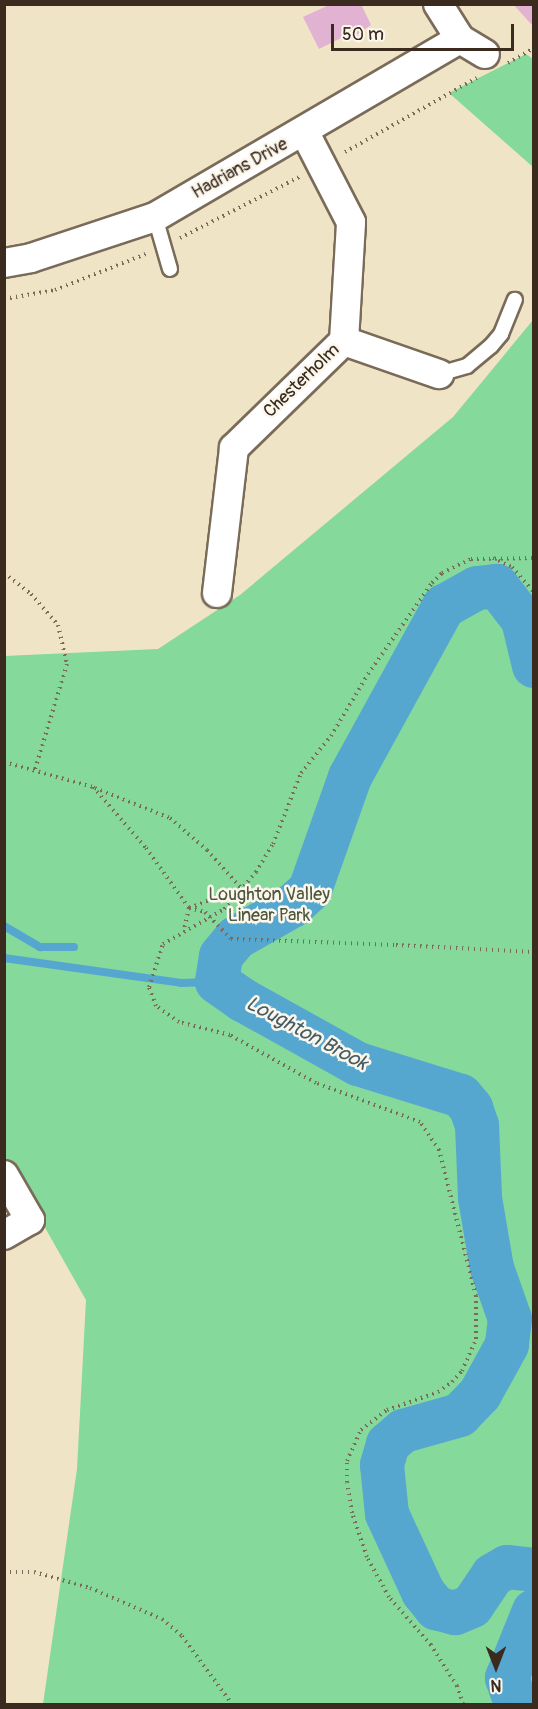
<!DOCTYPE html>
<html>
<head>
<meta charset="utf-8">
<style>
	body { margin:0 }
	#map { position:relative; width:538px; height:1709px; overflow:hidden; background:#f0e4c7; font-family:Pangolin,sans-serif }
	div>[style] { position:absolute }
	.green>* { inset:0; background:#84d99b }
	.stream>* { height:8px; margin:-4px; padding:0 4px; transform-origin:4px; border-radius:4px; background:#56a7d0 }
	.river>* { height:44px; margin:-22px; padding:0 22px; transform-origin:22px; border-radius:22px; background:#56a7d0 }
	.building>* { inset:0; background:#e1b2d2 }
	.path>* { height:4px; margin-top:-2px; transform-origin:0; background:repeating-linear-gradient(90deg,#7a6b59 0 1.5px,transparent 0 6px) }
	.roads { filter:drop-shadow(2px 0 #7a6b59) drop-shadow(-2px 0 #7a6b59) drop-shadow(0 2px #7a6b59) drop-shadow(0 -2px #7a6b59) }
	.service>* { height:14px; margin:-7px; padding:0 7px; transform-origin:7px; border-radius:7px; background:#fff }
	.minor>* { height:28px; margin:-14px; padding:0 14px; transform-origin:14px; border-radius:14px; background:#fff }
	.path-bridge>* { height:4px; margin-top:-2px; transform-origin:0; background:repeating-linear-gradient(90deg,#7a6b59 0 1.5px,transparent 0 6px) }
	span { translate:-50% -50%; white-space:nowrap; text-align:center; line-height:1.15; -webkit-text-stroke:5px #fbf7ec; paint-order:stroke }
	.street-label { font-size:18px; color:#3b2a1e }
	.park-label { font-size:18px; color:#4d563d }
	.water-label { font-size:20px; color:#465c65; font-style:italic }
	.frame { position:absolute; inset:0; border:6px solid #3b2a1e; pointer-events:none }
	.north { position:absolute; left:466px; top:1637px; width:60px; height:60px; -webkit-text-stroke:4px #fbf7ec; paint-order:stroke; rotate:180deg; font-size:16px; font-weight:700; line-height:24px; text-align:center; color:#3b2a1e }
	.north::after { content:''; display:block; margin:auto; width:21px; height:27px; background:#3b2a1e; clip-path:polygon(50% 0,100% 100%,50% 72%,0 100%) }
	.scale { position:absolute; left:331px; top:24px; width:183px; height:27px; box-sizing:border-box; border:3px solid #3b2a1e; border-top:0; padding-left:8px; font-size:18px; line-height:21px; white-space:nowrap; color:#3b2a1e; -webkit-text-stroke:4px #fbf7ec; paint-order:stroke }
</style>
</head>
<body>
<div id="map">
	<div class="green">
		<div style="clip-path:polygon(526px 54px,533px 59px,533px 167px,449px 93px)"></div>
		<div style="clip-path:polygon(533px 320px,533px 1704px,43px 1704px,77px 1469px,86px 1300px,5px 1157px,4px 656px,158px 649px,240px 595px,453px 417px)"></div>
	</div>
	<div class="stream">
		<div style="left:4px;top:926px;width:42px;rotate:30.3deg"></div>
		<div style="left:40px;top:947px;width:34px"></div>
		<div style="left:4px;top:958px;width:179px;rotate:8deg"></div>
		<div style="left:181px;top:983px;width:36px;rotate:-2deg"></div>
	</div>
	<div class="river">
		<div style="left:534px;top:666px;width:47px;rotate:-103.4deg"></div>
		<div style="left:523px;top:620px;width:43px;rotate:-127.4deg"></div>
		<div style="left:497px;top:586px;width:20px;rotate:174deg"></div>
		<div style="left:477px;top:588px;width:38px;rotate:151deg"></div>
		<div style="left:444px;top:606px;width:195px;rotate:118.8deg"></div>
		<div style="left:350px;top:777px;width:120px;rotate:109.5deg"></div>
		<div style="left:310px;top:890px;width:24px;rotate:138deg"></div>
		<div style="left:292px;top:906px;width:64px;rotate:150.3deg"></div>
		<div style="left:236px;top:938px;width:23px;rotate:130deg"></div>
		<div style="left:221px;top:956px;width:26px;rotate:99deg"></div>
		<div style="left:217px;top:982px;width:32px;rotate:35deg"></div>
		<div style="left:243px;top:1000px;width:132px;rotate:29.1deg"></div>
		<div style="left:358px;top:1064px;width:108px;rotate:17.3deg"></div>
		<div style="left:461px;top:1096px;width:16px;rotate:50deg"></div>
		<div style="left:471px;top:1108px;width:18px;rotate:71deg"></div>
		<div style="left:477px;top:1125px;width:73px;rotate:87.6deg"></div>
		<div style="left:480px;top:1198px;width:71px;rotate:80.3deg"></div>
		<div style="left:492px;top:1268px;width:54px;rotate:70.6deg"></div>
		<div style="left:510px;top:1319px;width:26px;rotate:97deg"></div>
		<div style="left:507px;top:1345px;width:56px;rotate:118.9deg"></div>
		<div style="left:480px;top:1394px;width:29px;rotate:134deg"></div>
		<div style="left:460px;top:1415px;width:59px;rotate:164.3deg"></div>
		<div style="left:403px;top:1431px;width:20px;rotate:139deg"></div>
		<div style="left:388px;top:1444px;width:22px;rotate:106deg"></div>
		<div style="left:382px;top:1465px;width:49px;rotate:84.2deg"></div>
		<div style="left:387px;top:1514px;width:86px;rotate:65.2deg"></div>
		<div style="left:423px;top:1592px;width:21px;rotate:51deg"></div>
		<div style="left:436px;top:1608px;width:20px;rotate:15deg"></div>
		<div style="left:455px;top:1613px;width:18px;rotate:-22deg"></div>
		<div style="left:472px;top:1606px;width:37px;rotate:-56deg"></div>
		<div style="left:493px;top:1575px;width:16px;rotate:-30deg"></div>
		<div style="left:507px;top:1567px;width:27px;rotate:6deg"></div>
		<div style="left:516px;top:1704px;width:28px;rotate:-109deg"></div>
		<div style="left:507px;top:1678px;width:72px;rotate:-68.1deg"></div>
	</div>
	<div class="building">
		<div style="clip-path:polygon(361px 4px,371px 25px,346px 42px,343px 37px,319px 49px,303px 17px,329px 5px)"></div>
		<div style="clip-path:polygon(513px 4px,534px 4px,534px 21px,531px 24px)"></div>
	</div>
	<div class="path">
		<div style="left:508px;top:63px;width:30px;rotate:-30deg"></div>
		<div style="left:345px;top:152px;width:151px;rotate:-29.3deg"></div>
		<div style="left:180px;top:238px;width:134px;rotate:-27.1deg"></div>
		<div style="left:4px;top:299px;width:52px;rotate:-10deg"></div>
		<div style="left:55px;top:290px;width:98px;rotate:-21.6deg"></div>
		<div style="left:493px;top:558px;width:21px;rotate:25deg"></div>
		<div style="left:512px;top:567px;width:33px;rotate:49deg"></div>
		<div style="left:4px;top:573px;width:34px;rotate:38deg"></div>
		<div style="left:31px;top:594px;width:41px;rotate:48.9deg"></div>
		<div style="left:58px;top:625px;width:40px;rotate:77deg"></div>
		<div style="left:67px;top:664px;width:110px;rotate:106.9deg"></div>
		<div style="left:4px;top:762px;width:92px;rotate:15.7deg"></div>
		<div style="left:93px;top:787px;width:81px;rotate:49deg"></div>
		<div style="left:146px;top:848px;width:74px;rotate:54.4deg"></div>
		<div style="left:189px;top:908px;width:16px;rotate:14deg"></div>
		<div style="left:95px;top:788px;width:81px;rotate:21.8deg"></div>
		<div style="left:170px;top:818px;width:49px;rotate:40.9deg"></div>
		<div style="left:207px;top:850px;width:51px;rotate:48.2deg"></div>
		<div style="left:241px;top:888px;width:56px;rotate:159deg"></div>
		<div style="left:189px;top:908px;width:23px;rotate:103deg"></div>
		<div style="left:396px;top:945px;width:138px;rotate:2.9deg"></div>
		<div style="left:4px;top:1572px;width:30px"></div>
		<div style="left:34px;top:1572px;width:58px;rotate:15.9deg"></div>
		<div style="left:90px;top:1588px;width:78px;rotate:23.3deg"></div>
		<div style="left:162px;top:1619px;width:26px;rotate:40deg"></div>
		<div style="left:182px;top:1636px;width:84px;rotate:53.7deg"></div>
		<div style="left:463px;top:1704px;width:19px;rotate:-108deg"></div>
		<div style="left:457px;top:1686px;width:49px;rotate:-122.4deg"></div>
		<div style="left:431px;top:1645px;width:64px;rotate:-131.2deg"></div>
		<div style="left:389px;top:1597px;width:46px;rotate:-118.8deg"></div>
		<div style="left:367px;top:1557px;width:46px;rotate:-108.8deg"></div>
		<div style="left:352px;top:1513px;width:31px;rotate:-99deg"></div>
		<div style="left:347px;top:1482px;width:21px;rotate:-90deg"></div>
		<div style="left:347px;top:1461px;width:34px;rotate:-66deg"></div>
		<div style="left:361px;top:1430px;width:33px;rotate:-38deg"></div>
		<div style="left:387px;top:1410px;width:54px;rotate:-19.4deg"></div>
		<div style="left:438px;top:1392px;width:17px;rotate:-36deg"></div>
		<div style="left:452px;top:1382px;width:15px;rotate:-48deg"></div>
		<div style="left:462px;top:1371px;width:35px;rotate:-66deg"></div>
		<div style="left:476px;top:1339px;width:43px;rotate:-90deg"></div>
		<div style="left:476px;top:1296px;width:151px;rotate:-104.2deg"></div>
		<div style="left:439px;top:1150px;width:34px;rotate:-124deg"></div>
		<div style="left:420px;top:1122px;width:111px;rotate:-159.4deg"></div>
		<div style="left:316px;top:1083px;width:98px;rotate:-150.8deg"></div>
		<div style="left:230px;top:1035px;width:53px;rotate:-165.7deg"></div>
		<div style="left:179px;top:1022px;width:28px;rotate:-145deg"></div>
		<div style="left:156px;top:1006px;width:20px;rotate:-110deg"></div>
		<div style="left:149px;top:987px;width:45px;rotate:-72deg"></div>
		<div style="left:163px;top:944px;width:70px;rotate:-29.8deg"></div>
		<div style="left:224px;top:909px;width:49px;rotate:-49.1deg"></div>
		<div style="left:256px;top:872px;width:33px;rotate:-59deg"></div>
		<div style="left:273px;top:844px;width:76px;rotate:-68.5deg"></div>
		<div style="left:301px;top:773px;width:48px;rotate:-51deg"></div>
		<div style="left:331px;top:736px;width:72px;rotate:-59.2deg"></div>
		<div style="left:368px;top:674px;width:111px;rotate:-54.9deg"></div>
		<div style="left:432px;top:583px;width:14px;rotate:-45deg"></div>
		<div style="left:442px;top:573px;width:32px;rotate:-26deg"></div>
		<div style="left:471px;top:559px;width:63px;rotate:-0.9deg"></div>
	</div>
	<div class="roads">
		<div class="service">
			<div style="left:155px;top:217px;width:54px;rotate:73.9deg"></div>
			<div style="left:439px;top:374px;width:29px;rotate:-16deg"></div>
			<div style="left:467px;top:366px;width:31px;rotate:-40deg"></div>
			<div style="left:491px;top:346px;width:16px;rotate:-50deg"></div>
			<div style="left:501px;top:334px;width:37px;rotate:-68deg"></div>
		</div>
		<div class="minor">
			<div style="left:438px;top:4px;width:41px;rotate:57.8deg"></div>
			<div style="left:460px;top:39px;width:29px;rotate:31deg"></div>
			<div style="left:4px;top:263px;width:27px;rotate:-10deg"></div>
			<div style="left:31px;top:258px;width:131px;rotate:-18.3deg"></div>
			<div style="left:155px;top:217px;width:353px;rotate:-30.3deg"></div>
			<div style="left:344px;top:341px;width:101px;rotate:19.2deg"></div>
			<div style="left:217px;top:593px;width:146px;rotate:-83.3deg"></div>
			<div style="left:234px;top:448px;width:153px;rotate:-44.2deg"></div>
			<div style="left:344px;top:341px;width:119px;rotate:-86.6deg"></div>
			<div style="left:351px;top:222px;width:100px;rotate:-117.3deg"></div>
			<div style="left:4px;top:1175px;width:52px;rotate:60deg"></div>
			<div style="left:30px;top:1220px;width:30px;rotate:150deg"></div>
		</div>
	</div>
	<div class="path-bridge">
		<div style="left:205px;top:912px;width:37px;rotate:46deg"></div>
		<div style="left:231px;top:939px;width:165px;rotate:2.1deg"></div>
	</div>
	<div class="street-label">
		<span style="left:240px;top:169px;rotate:-29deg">Hadrians Drive</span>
		<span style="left:302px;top:381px;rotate:-44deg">Chesterholm</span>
	</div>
	<div class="park-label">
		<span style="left:269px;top:906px">Loughton Valley<br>Linear Park</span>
	</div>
	<div class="water-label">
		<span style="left:307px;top:1033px;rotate:28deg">Loughton Brook</span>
	</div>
	<div class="frame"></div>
	<div class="north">N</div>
	<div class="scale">50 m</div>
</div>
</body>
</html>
